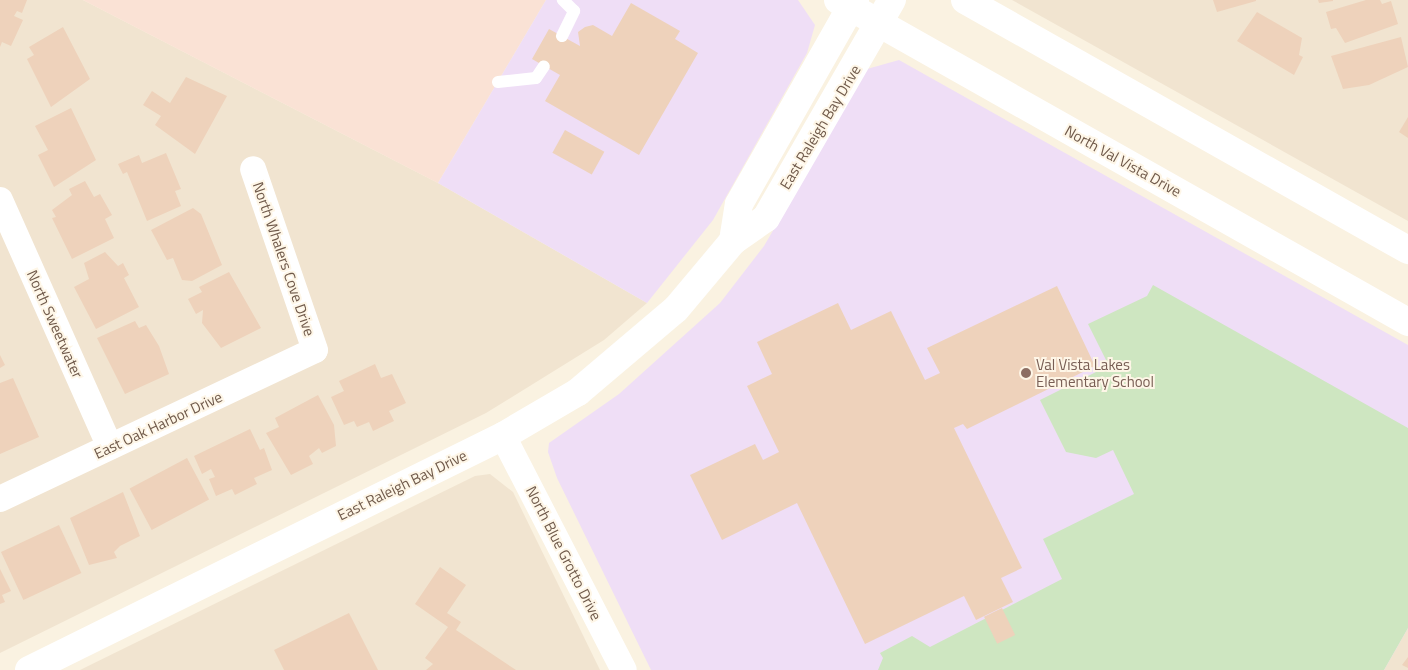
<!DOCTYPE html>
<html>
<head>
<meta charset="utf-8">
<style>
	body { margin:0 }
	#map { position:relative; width:1408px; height:670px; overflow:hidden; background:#faf2e1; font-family:"Titillium Web",sans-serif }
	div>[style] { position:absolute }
	.residential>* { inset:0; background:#f1e4d0 }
	.commercial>* { inset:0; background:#fae2d5 }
	.education>* { inset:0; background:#efdef6 }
	.green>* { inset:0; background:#cee6c1 }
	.building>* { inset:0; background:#eed2bb; transform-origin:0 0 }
	.lane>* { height:12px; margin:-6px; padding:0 6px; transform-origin:6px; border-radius:6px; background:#fff }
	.street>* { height:26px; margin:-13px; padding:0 13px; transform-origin:13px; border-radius:13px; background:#fff }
	.secondary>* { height:28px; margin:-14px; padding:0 14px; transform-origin:14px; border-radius:14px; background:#fff }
	.dots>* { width:14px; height:14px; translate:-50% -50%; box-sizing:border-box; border:2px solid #fef6e7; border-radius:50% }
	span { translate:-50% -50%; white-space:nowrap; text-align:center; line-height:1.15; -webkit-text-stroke:4px #fef6e7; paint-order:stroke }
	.street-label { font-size:15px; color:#6f594a }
	.education-label { font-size:15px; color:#785e54 }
	.left { translate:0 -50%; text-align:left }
</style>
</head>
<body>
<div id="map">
	<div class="residential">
		<div style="clip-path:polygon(0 0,83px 0,438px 183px,647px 303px,604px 340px,486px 413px,0 653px)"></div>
		<div style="clip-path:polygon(1012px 0,1408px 0,1408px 221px)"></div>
		<div style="clip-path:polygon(490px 474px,513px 492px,600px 670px,80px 670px,475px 476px)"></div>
		<div style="clip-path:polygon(1408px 628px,1408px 670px,1384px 670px)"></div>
	</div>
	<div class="commercial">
		<div style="clip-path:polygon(83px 0,546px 0,438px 183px)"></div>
	</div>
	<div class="education">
		<div style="clip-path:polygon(546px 0,798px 0,815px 25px,807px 53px,713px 220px,647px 303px,438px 183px)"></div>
		<div style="clip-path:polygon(899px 60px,1408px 345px,1408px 628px,1384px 670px,651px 670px,557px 478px,548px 452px,549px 443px,619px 394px,720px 303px,764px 246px,867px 69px)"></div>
	</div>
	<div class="green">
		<div style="clip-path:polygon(1153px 285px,1408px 428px,1408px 628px,1384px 670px,878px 670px,883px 658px,880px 653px,912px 636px,930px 647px,1062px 579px,1043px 539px,1134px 494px,1113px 450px,1096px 458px,1066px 452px,1040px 400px,1102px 369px,1106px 360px,1088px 324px,1147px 296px)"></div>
	</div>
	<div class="building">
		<div style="clip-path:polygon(0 0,27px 0,22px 13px,17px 11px,14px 16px,23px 20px,11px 46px,2px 42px,0 47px)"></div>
		<div style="clip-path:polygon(1213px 0,1256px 0,1256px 1px,1217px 12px)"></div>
		<div style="clip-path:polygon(1318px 0,1333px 0,1333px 1px,1319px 3px)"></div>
		<div style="clip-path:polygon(1366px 0,1380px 0,1382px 4px,1391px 1px,1398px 24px,1345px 43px,1336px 28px,1331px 29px,1326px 12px)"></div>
		<div style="clip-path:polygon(631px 3px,680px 31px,675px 39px,698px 53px,639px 155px,545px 101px,560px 75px,532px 59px,549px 29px,580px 46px,578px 32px,585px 27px,593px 25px,612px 36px)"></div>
		<div style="clip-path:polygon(1257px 12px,1302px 38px,1299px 55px,1303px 57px,1294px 75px,1237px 41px)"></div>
		<div style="clip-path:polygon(63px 27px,90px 79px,51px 107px,27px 59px,34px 55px,29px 47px)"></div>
		<div style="clip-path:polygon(1401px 37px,1408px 67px,1369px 85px,1343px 89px,1331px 56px)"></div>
		<div style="clip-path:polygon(186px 77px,227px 96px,195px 154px,155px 125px,161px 116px,143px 105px,152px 91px,170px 103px)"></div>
		<div style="clip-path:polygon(71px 108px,96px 160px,54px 187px,38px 155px,48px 150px,35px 126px)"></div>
		<div style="clip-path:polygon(1408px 117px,1408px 138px,1399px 132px)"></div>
		<div style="left:565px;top:130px;width:45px;height:26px;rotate:29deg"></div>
		<div style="clip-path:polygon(166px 153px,181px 189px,175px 191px,181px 206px,147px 221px,127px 172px,123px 174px,118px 164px,139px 155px,142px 163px)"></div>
		<div style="clip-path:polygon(85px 181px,94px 197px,100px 194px,112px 215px,105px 219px,114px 238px,72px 259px,52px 218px,56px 217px,52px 210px,72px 195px,69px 189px)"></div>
		<div style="clip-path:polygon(193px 208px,201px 214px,222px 265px,192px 281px,182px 280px,173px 258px,167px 260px,151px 230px)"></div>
		<div style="clip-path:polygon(105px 252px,118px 266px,123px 263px,129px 275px,124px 278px,139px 307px,96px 329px,74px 287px,89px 279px,84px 263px)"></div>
		<div style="clip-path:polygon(229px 272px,261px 328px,221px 348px,202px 323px,203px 310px,196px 314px,188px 299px,202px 292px,199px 287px)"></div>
		<div style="clip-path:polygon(1057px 286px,1095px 366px,967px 429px,963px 424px,954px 428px,1022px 568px,1001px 578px,1013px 602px,976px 620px,964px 596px,865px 644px,797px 503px,722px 540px,690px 475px,755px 444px,763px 460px,779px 452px,747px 386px,772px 374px,757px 342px,838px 303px,851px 330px,891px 311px,925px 380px,940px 373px,927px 348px)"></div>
		<div style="clip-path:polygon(135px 321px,139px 328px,146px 325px,159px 346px,169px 374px,125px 394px,97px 338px)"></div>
		<div style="clip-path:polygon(0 355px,5px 365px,0 368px)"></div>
		<div style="clip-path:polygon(375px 364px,381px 378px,392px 374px,406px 403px,389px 411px,394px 421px,373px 431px,369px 422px,357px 427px,354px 421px,344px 425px,331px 397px,344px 391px,339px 381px)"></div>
		<div style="clip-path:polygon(13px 378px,39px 437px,0 454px,0 383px)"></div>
		<div style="clip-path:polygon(318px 395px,334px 425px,336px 446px,322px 453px,319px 448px,309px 456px,313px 464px,291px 475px,266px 433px,279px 427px,275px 418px)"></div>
		<div style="clip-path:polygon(250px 429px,260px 450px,264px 448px,272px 470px,254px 478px,257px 484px,235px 495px,232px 489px,216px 496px,209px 479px,215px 477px,211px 469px,202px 474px,194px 456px)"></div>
		<div style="left:187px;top:458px;width:47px;height:65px;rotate:62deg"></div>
		<div style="clip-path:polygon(123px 492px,140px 536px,120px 546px,114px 552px,117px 558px,89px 565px,70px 518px)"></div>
		<div style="left:59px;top:525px;width:53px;height:64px;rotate:65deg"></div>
		<div style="clip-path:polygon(440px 567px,466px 585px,447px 613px,461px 622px,456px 630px,516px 670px,426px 670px,433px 664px,425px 658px,448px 627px,415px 604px)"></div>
		<div style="clip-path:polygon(0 569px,11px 591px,2px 595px,5px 602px,0 604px)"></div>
		<div style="left:1002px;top:608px;width:30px;height:20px;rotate:64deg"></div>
		<div style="clip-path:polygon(349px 613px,378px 670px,284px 670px,274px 650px)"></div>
		<div style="clip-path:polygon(1408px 657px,1408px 668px,1402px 665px)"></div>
	</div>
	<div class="lane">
		<div style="left:562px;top:36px;width:28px;rotate:-64deg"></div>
		<div style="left:574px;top:11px;width:16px;rotate:-135deg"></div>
		<div style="left:498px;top:82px;width:38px;rotate:-6deg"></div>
		<div style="left:536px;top:78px;width:14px;rotate:-56deg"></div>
	</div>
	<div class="street">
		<div style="left:0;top:200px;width:270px;rotate:66deg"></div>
		<div style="left:503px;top:436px;width:263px;rotate:62.7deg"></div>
		<div style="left:0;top:499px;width:348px;rotate:-25.3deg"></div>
		<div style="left:315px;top:350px;width:191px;rotate:-108.9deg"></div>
	</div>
	<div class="secondary">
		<div style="left:838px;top:0;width:655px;rotate:29.46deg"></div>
		<div style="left:965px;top:0;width:509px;rotate:29.44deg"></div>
		<div style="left:733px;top:241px;width:37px;rotate:-81deg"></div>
		<div style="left:739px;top:204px;width:235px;rotate:-60.4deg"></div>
		<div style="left:29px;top:670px;width:529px;rotate:-26.27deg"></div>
		<div style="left:503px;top:436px;width:87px;rotate:-30.4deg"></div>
		<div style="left:578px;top:392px;width:128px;rotate:-40.3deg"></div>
		<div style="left:676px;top:309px;width:89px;rotate:-50deg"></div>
		<div style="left:733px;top:241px;width:40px;rotate:-34.9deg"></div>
		<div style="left:766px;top:218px;width:252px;rotate:-60deg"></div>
	</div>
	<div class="dots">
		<div style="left:1026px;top:373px;background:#8d6e63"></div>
	</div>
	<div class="street-label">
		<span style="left:820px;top:127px;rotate:-59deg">East Raleigh Bay Drive</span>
		<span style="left:1123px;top:161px;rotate:29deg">North Val Vista Drive</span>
		<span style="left:284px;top:259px;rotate:71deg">North Whalers Cove Drive</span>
		<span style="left:55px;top:324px;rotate:66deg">North Sweetwater</span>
		<span style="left:158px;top:425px;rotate:-25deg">East Oak Harbor Drive</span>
		<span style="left:402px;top:485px;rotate:-26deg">East Raleigh Bay Drive</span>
		<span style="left:564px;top:553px;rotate:63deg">North Blue Grotto Drive</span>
	</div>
	<div class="education-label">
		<span class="left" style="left:1036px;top:373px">Val Vista Lakes<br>Elementary School</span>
	</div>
</div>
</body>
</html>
